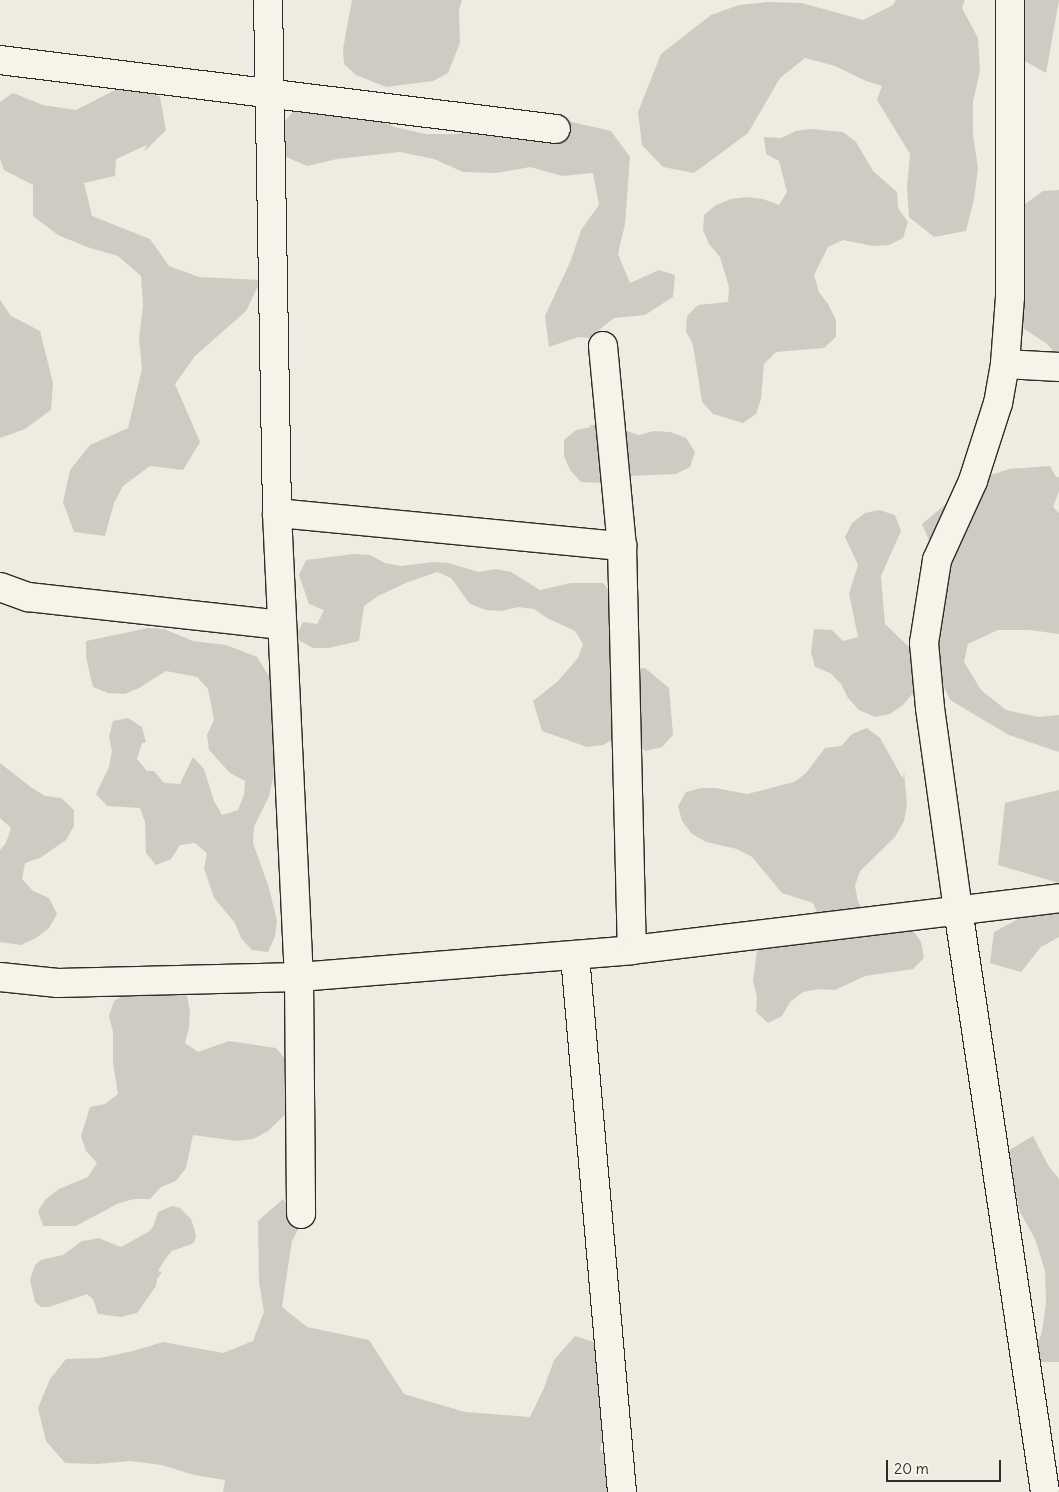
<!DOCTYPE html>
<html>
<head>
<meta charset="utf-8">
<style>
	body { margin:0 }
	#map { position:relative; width:1059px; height:1492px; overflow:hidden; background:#efebe0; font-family:Delius,sans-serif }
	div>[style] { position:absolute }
	.green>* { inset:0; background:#cfcbc2 }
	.roads { filter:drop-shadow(1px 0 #2b2b2b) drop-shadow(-1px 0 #2b2b2b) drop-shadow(0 1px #2b2b2b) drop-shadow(0 -1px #2b2b2b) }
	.street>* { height:28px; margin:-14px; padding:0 14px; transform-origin:14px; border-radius:14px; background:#f7f3e8 }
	span { translate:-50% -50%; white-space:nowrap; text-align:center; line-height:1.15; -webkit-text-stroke:4px #f7f3e8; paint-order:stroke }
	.scale { position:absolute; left:886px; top:1460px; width:115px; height:22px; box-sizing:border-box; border:2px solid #2b2b2b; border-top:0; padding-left:6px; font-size:15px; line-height:18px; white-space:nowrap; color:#2b2b2b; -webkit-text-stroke:4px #f7f3e8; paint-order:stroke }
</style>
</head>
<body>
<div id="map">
	<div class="green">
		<div style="clip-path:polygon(352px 0,462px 0,459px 10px,460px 43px,448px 73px,433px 81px,386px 87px,356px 75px,344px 64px,343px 49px)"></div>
		<div style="clip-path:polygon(896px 0,965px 0,962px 8px,978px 38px,980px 70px,973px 102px,973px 135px,978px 168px,974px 199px,966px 231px,934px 237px,909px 217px,907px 187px,910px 154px,877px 100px,882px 86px,866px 81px,835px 66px,805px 58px,780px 78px,748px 133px,694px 173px,663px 167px,642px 145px,638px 112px,661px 54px,711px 15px,739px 5px,768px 2px,802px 3px,863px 20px,893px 5px)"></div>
		<div style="clip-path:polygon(1020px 0,1059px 0,1046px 73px,1019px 58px)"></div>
		<div style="clip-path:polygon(131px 82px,160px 97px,166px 130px,144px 152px,147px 145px,116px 159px,115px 176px,84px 183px,92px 216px,150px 239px,169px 266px,199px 277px,261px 280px,246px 311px,195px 356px,175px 384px,200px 442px,183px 470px,150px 466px,123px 486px,114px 503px,105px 536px,74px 532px,63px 502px,70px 470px,90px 445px,128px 428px,142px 369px,139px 338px,143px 306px,141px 276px,118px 256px,87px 247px,58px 235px,33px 216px,33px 185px,4px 170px,0 159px,0 102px,13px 93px,43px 105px,76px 110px)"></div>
		<div style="clip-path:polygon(305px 99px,366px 113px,394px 127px,426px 134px,457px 134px,546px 116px,611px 131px,630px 157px,625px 224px,618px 254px,630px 283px,659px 270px,675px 275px,673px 297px,645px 315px,614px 318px,589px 338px,578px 337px,549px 347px,545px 316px,571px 260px,581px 230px,599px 205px,593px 173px,562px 176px,530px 167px,496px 173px,463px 172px,434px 159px,400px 152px,337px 159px,307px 166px,275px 152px,283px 123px)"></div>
		<div style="clip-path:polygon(811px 129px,843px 132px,856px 142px,873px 171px,897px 192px,898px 208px,908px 222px,903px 238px,889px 245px,873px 246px,843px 240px,828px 247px,814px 275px,819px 292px,828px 304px,836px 320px,836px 337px,824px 348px,776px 352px,764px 364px,761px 399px,756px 414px,743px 423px,713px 414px,702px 402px,693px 345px,686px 331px,687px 316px,698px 305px,728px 302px,729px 287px,720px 257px,709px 244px,703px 230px,704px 215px,716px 205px,731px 199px,747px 197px,763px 199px,779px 205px,787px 192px,779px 161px,766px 154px,764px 137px,781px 138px,796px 131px)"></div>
		<div style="clip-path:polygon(1059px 190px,1059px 358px,1047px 344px,1020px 326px,1017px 210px,1043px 191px)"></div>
		<div style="clip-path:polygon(0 300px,11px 316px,40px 331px,53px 383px,51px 410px,25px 429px,0 438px)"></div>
		<div style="clip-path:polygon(589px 425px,608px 425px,639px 435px,654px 431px,670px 432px,686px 438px,695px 452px,690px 467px,676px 474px,628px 476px,597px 483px,581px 482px,570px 470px,564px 456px,564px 440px,576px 430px,591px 427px)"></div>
		<div style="clip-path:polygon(1050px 466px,1056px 477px,1059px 477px,1059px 491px,1053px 507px,1059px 513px,1059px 634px,1030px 630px,998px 630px,968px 644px,964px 662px,981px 690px,1006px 710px,1038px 717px,1059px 715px,1059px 752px,1009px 735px,950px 700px,924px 643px,937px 560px,922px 524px,973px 481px,1009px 469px)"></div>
		<div style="clip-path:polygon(879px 510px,895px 515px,901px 531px,881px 576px,885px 624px,909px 647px,919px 660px,914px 692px,903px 705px,890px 714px,875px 717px,859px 710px,848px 698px,841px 684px,830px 673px,815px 667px,811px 652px,814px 629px,832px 630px,843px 641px,858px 637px,849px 594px,858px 565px,845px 537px,852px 523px,865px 513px)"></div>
		<div style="clip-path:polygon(354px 554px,370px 555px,385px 563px,401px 566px,433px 562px,448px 563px,479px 572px,495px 569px,511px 572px,540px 590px,571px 583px,603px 583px,613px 595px,628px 669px,645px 668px,669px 688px,673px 735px,662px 747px,646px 751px,617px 737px,603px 745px,587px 747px,542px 731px,533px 701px,557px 682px,578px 658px,583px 644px,575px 631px,547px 618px,534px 609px,518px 607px,502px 611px,486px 610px,470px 604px,451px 578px,437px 572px,408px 582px,378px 596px,364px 606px,359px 641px,329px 648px,313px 648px,298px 640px,296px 636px,303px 622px,317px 624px,324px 610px,309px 604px,299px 575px,306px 560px)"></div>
		<div style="clip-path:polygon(148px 628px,164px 629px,193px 641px,226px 645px,257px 657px,274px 684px,280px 748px,269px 796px,254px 827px,253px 843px,269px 888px,277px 921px,275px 936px,268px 952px,252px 950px,241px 938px,235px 923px,214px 898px,204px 868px,207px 853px,195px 843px,180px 845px,171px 859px,156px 865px,146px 853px,145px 822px,140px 808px,107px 806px,96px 794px,109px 767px,112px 751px,109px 737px,113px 721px,128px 718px,142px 727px,146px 742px,142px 743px,137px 759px,147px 771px,154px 771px,164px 783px,180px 784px,193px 757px,204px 769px,214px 801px,222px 815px,238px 810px,244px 795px,245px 781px,230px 773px,209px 750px,207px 735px,214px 720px,208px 689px,197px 677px,166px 671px,139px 688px,125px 694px,108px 693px,93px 687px,86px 657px,86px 641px)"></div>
		<div style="clip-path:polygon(867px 728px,880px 738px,903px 779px,904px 771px,907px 805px,904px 821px,895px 837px,860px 871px,855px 886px,858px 902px,868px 916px,912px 929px,921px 942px,924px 958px,913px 969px,865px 976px,835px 990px,819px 989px,803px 992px,790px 1002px,782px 1016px,768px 1023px,756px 1012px,757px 997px,753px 981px,757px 950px,764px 935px,819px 917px,813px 903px,782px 893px,752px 857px,737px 849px,706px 842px,692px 834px,682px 821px,678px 806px,686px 792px,701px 788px,716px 788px,747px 794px,794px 782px,806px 773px,825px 748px,841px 746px,852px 734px)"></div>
		<div style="clip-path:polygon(0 763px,32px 788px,45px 796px,61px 798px,74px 810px,74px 826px,66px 840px,40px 858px,25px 863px,22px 879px,33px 891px,49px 898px,57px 914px,49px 928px,36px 938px,21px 945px,0 942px,0 850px,6px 843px,11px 828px,0 818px)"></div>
		<div style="clip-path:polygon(1059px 790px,1059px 883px,998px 865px,1005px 803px)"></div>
		<div style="clip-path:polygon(1059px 901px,1059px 937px,1041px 947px,1021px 972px,990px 963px,994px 932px,1046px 904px)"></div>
		<div style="clip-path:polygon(175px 985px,187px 996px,190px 1011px,189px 1028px,185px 1043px,198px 1052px,229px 1041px,276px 1048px,286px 1060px,291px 1109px,268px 1131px,253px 1139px,237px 1141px,193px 1135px,186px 1168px,176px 1181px,161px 1187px,150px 1199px,134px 1199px,119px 1203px,76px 1226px,43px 1226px,38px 1211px,46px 1199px,59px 1189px,88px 1177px,97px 1163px,86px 1151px,81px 1136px,90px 1107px,105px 1104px,118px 1094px,113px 1063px,113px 1032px,109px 1016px,114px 1001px,128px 993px)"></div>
		<div style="clip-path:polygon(1033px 1136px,1048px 1165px,1059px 1179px,1059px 1362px,1031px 1362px,1042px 1332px,1046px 1302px,1045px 1271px,1035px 1239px,1020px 1212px,1006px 1152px)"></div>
		<div style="clip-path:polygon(283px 1199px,300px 1226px,292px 1241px,282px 1307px,307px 1327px,369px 1340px,404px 1394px,465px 1412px,530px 1417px,544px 1388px,554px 1360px,575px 1336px,606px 1346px,608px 1418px,600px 1449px,631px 1492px,223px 1492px,225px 1480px,194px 1475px,162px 1465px,130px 1461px,97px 1464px,65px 1463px,46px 1441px,38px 1408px,50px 1379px,66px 1359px,100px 1358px,133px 1351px,163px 1342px,223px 1353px,253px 1341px,264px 1312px,259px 1282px,258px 1221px)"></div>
		<div style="clip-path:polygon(172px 1206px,180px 1208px,191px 1219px,196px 1235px,194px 1243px,172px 1251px,166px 1258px,158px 1271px,162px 1272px,157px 1279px,156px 1286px,137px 1313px,121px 1317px,98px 1314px,93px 1299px,87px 1294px,49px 1307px,41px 1307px,35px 1302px,30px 1280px,35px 1265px,41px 1260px,63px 1255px,82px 1241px,90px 1240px,98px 1238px,121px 1247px,148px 1232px,153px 1227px,158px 1212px)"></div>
	</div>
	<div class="roads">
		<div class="street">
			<div style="left:268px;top:0;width:513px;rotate:88.99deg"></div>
			<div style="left:277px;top:513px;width:465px;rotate:87.3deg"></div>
			<div style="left:299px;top:977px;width:237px;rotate:89.5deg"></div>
			<div style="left:1010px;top:0;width:297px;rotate:90deg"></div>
			<div style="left:1010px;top:297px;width:67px;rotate:94.3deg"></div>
			<div style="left:1005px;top:364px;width:40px;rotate:100deg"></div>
			<div style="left:998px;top:403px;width:82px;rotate:107.8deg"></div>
			<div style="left:973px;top:481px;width:87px;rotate:114.5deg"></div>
			<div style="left:937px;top:560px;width:84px;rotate:98.9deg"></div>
			<div style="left:924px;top:643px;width:65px;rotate:84.7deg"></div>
			<div style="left:930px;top:708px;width:203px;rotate:82.1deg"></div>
			<div style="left:958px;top:909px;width:589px;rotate:81.51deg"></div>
			<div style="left:0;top:60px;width:560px;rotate:7.07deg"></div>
			<div style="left:603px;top:346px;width:201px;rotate:84.6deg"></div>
			<div style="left:622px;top:546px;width:404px;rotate:88.6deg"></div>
			<div style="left:1005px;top:364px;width:54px;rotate:3.2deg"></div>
			<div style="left:277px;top:513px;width:347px;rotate:5.5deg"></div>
			<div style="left:0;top:587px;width:30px;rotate:20deg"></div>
			<div style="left:28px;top:597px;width:255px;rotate:6.3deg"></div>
			<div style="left:575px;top:956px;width:538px;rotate:84.99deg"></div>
			<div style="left:0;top:977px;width:58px;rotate:5.9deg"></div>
			<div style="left:58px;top:983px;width:241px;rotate:-1.4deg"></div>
			<div style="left:299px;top:977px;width:334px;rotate:-4.6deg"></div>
			<div style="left:632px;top:950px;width:430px;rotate:-6.9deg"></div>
		</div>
	</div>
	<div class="scale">20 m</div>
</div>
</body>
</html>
